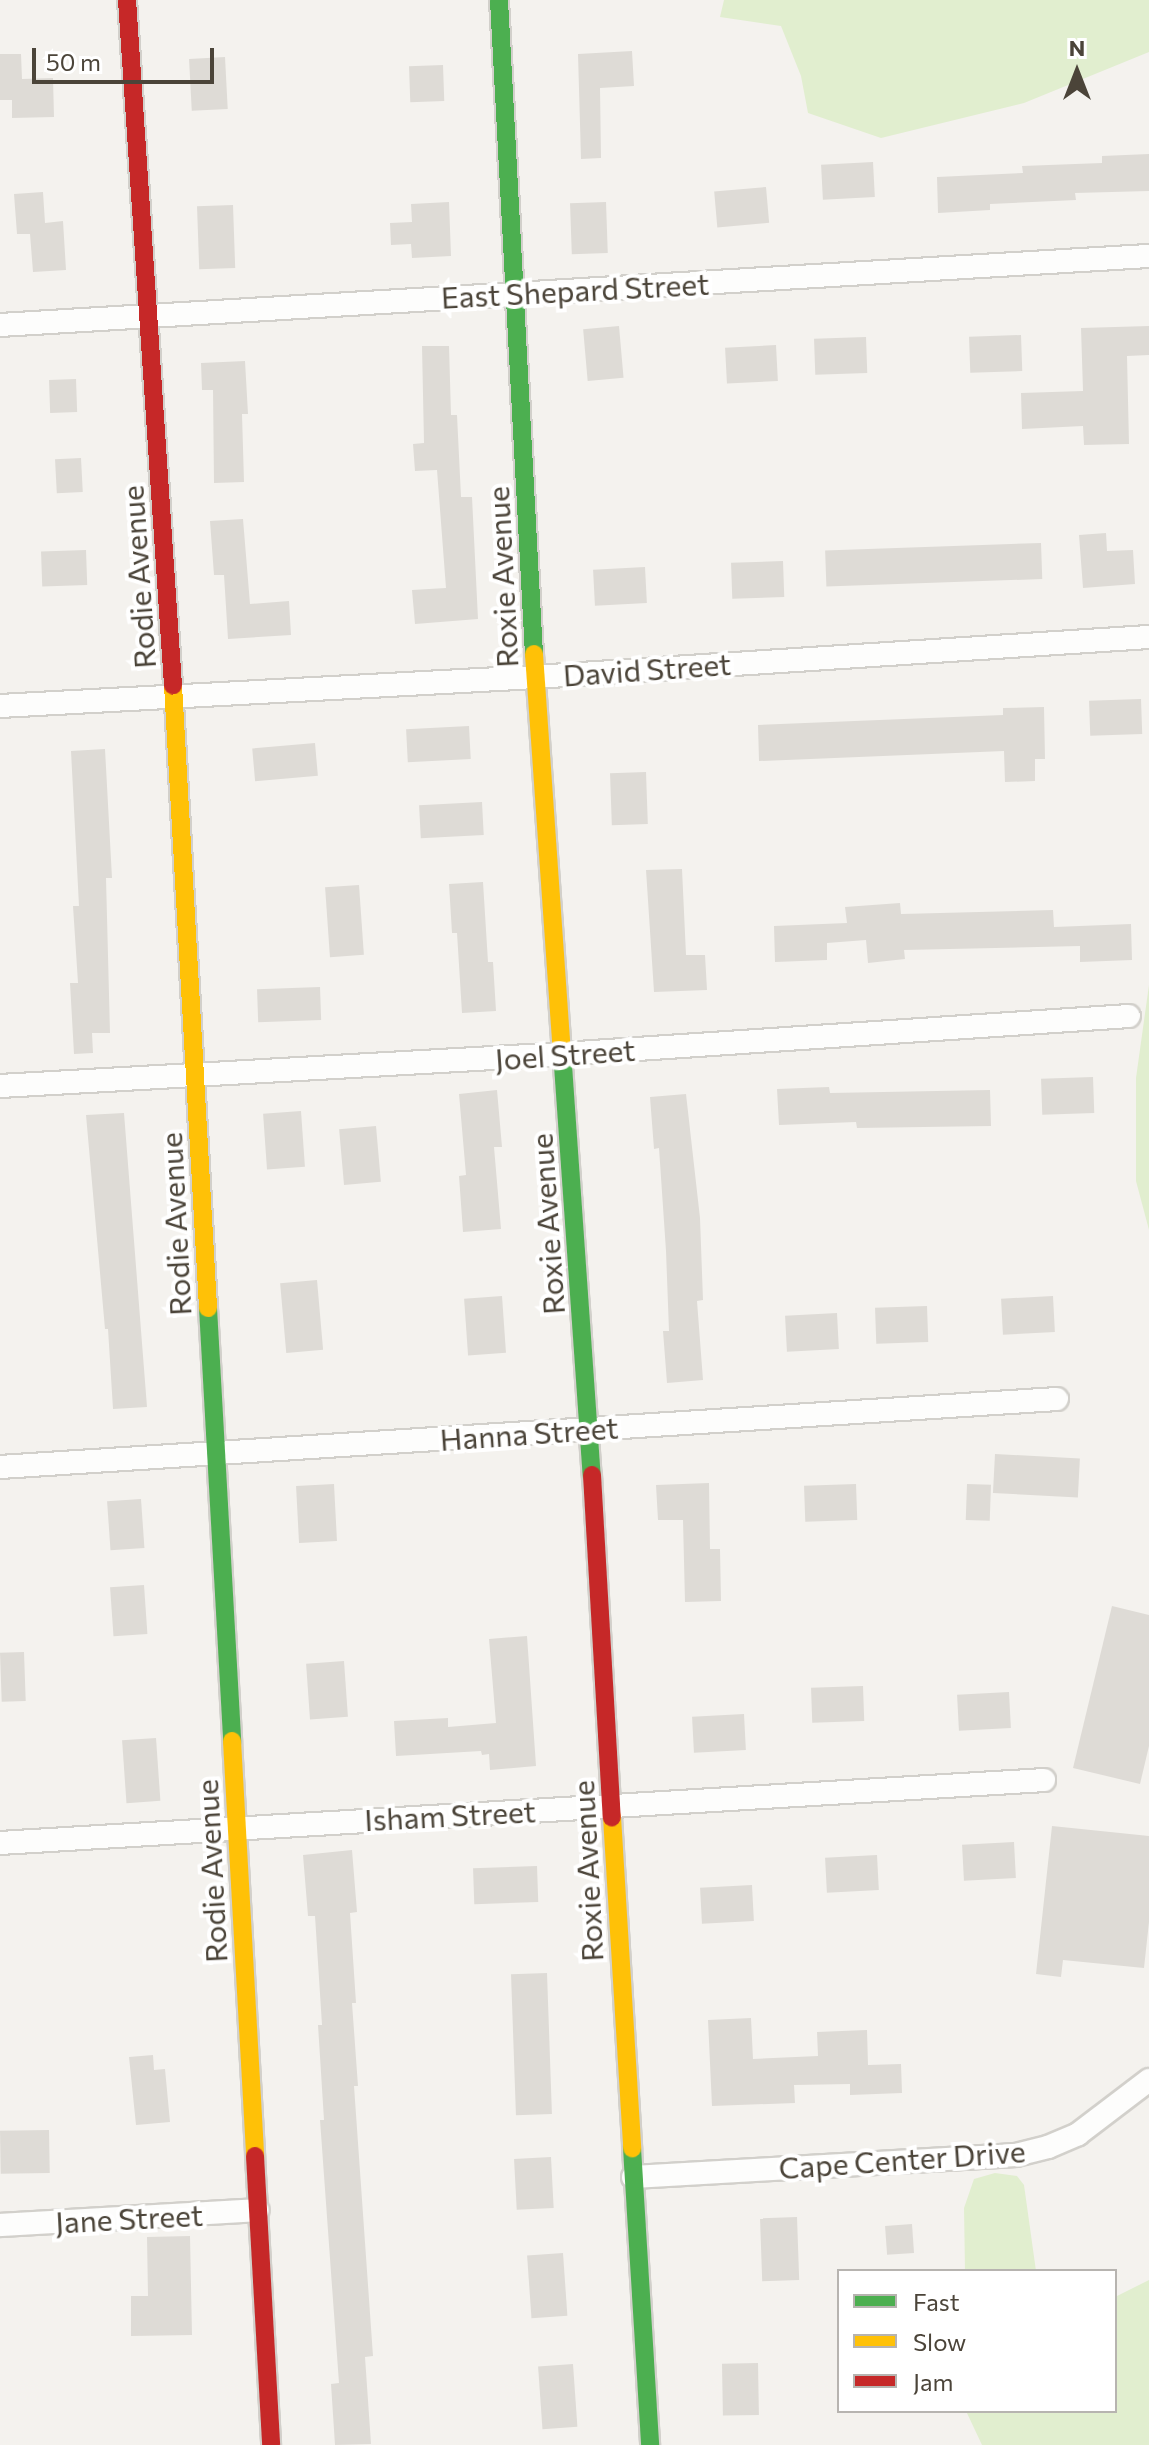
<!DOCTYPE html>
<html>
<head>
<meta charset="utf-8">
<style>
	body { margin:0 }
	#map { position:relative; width:1149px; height:2445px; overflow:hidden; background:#f4f2ee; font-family:Commissioner,sans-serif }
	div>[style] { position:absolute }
	.green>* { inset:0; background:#e1eecf }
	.building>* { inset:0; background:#dedbd6; transform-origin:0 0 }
	.roads { filter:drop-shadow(2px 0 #d2d0cb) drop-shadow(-2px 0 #d2d0cb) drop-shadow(0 2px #d2d0cb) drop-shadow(0 -2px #d2d0cb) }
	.street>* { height:22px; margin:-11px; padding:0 11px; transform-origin:11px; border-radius:11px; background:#fdfdfc }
	.fast>* { height:18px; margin:-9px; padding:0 9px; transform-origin:9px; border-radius:9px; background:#4caf50 }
	.slow>* { height:18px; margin:-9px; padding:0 9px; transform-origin:9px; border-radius:9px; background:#ffc107 }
	.jam>* { height:18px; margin:-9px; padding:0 9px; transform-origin:9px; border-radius:9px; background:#c62828 }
	span { translate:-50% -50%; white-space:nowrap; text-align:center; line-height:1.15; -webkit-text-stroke:8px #fff; paint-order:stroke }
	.street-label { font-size:30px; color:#4b4439 }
	.legend { position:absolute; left:837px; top:2269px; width:280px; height:144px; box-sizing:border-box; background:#fff; border:2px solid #b7b4b0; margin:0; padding:10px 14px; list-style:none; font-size:24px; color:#4b4439 }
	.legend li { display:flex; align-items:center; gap:16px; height:40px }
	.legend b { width:40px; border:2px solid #b7b4b0 }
	.north { position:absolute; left:1037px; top:32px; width:80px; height:80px; -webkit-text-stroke:6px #fff; paint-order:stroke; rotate:0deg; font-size:22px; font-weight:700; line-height:32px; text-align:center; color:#4b4439 }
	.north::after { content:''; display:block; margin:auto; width:28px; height:36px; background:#4b4439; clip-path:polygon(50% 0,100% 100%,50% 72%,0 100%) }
	.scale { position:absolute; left:32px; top:48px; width:182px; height:36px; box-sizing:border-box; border:4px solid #4b4439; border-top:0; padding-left:10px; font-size:24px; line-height:28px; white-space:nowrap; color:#4b4439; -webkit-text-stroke:6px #fff; paint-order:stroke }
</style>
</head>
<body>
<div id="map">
	<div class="green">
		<div style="clip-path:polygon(724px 0,1149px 0,1149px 52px,1024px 103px,881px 138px,808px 113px,801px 76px,781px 26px,720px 17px)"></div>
		<div style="clip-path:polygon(1149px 985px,1149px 1230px,1136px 1181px,1136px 1078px)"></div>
		<div style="clip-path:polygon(995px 2173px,1017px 2176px,1024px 2185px,1036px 2271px,965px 2271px,964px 2208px,974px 2179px)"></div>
		<div style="clip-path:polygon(1149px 2280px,1149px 2445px,982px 2445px,966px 2411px,1115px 2411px,1115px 2297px)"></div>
	</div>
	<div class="building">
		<div style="clip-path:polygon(632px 51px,634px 86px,600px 88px,601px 158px,581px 159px,578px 54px)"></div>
		<div style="clip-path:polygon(0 54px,21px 54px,22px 79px,53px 78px,54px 117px,12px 118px,12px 100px,0 100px)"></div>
		<div style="left:225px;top:57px;width:52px;height:36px;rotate:87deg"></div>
		<div style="left:443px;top:65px;width:36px;height:34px;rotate:88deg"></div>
		<div style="clip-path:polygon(1149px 154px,1149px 191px,1075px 193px,1076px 200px,990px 204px,990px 210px,938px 213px,937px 177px,1023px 173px,1022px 166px,1102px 163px,1102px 156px)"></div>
		<div style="left:873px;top:162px;width:35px;height:52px;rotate:87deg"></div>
		<div style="left:766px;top:187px;width:36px;height:52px;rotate:85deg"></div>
		<div style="clip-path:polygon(43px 192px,45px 223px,63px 221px,66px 270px,33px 272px,30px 234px,17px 234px,14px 194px)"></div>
		<div style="clip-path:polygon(449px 202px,451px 256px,412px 258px,411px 244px,391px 245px,390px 223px,412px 222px,411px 204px)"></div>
		<div style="left:606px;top:202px;width:51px;height:36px;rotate:88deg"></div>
		<div style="left:233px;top:205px;width:63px;height:36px;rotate:88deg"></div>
		<div style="left:619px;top:326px;width:52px;height:36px;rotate:85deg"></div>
		<div style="clip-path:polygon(1149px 326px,1149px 355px,1127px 356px,1129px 444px,1084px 445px,1083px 426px,1022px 429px,1021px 393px,1083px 391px,1081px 328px)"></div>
		<div style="left:1021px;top:335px;width:36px;height:52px;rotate:88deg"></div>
		<div style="left:866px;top:337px;width:36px;height:52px;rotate:88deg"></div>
		<div style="left:776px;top:345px;width:36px;height:51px;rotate:87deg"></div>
		<div style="clip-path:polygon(422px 346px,449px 346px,451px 415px,457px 415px,461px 497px,472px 497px,478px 619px,415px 624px,412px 590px,446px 588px,437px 470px,415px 471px,413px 444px,424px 443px)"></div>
		<div style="clip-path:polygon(245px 361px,248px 414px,242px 414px,244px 482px,214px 483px,213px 390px,202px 390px,201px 363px)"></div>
		<div style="left:76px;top:379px;width:33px;height:27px;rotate:88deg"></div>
		<div style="left:81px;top:458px;width:34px;height:26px;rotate:87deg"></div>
		<div style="clip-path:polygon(243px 519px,250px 604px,289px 601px,291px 635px,228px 639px,224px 575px,214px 575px,210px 521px)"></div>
		<div style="clip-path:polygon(1106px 533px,1107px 551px,1133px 550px,1135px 584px,1083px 588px,1079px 535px)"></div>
		<div style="left:1041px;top:543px;width:36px;height:216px;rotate:88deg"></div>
		<div style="left:86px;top:550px;width:35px;height:45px;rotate:88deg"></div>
		<div style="left:783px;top:561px;width:36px;height:52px;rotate:88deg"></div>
		<div style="left:645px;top:567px;width:36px;height:52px;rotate:87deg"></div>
		<div style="left:1141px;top:699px;width:35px;height:52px;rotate:88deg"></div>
		<div style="clip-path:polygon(1044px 707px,1045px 759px,1035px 759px,1035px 781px,1005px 782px,1004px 751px,759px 761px,758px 725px,1003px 715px,1003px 708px)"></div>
		<div style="left:469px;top:726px;width:33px;height:63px;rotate:87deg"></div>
		<div style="left:315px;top:743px;width:33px;height:63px;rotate:85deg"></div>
		<div style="clip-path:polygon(105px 749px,112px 878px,106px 878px,110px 1033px,92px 1033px,93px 1053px,74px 1054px,70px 983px,78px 983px,73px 906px,79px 906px,71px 751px)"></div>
		<div style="left:646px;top:772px;width:52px;height:36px;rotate:88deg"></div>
		<div style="left:482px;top:802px;width:33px;height:63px;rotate:87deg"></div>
		<div style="clip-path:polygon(682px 869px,686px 955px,705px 955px,707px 990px,654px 992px,646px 870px)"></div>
		<div style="clip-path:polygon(483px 882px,488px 962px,493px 962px,496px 1011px,462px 1013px,457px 933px,452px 933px,449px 884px)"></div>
		<div style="left:359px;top:885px;width:70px;height:34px;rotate:86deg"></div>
		<div style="clip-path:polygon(900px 903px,901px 914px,1053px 910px,1054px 927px,1131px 924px,1132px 960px,1080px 962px,1080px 946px,904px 950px,905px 959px,868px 963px,866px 940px,827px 943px,827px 960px,775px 962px,774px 926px,847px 923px,845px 907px)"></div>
		<div style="left:320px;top:987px;width:33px;height:63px;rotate:88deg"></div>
		<div style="left:1093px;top:1077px;width:36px;height:52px;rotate:88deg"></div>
		<div style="clip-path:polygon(829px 1087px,830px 1093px,990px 1090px,991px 1126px,857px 1128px,856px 1122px,779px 1125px,777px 1089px)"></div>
		<div style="clip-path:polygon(497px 1090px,502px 1147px,494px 1147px,501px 1229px,463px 1232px,459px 1176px,466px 1175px,459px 1094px)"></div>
		<div style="clip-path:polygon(686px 1094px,700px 1218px,703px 1300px,697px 1301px,703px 1380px,667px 1383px,663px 1331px,669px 1331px,666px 1251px,659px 1148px,654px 1149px,650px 1097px)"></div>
		<div style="left:301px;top:1111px;width:56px;height:38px;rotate:86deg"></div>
		<div style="clip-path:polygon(124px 1113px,147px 1407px,113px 1409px,108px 1329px,105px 1329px,86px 1115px)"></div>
		<div style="left:376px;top:1126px;width:56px;height:37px;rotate:85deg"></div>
		<div style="left:317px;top:1280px;width:70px;height:37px;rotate:85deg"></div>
		<div style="left:502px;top:1296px;width:57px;height:38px;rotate:86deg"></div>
		<div style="left:1053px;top:1296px;width:36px;height:52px;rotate:87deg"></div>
		<div style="left:927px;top:1306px;width:36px;height:52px;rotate:88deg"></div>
		<div style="left:837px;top:1313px;width:36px;height:52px;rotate:87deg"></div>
		<div style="left:995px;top:1454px;width:85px;height:39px;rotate:3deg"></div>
		<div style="clip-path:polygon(709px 1483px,710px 1549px,720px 1549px,721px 1601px,685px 1602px,683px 1520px,658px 1520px,656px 1485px)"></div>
		<div style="left:334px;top:1484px;width:57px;height:38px;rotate:87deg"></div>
		<div style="left:856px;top:1484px;width:36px;height:52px;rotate:88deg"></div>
		<div style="left:967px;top:1484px;width:24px;height:36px;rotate:2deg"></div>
		<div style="left:141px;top:1499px;width:49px;height:34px;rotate:86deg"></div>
		<div style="left:144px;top:1585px;width:49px;height:34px;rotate:86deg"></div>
		<div style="clip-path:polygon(1112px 1606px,1149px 1615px,1149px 1746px,1140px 1784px,1073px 1768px)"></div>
		<div style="clip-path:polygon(527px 1636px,536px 1766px,490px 1770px,489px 1754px,482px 1755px,481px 1751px,396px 1756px,394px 1721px,448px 1718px,448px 1727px,496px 1723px,489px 1639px)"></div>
		<div style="left:24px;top:1652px;width:49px;height:24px;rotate:88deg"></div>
		<div style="left:344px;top:1661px;width:56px;height:38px;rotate:86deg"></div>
		<div style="left:863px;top:1686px;width:35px;height:52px;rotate:88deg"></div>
		<div style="left:1009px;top:1692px;width:36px;height:52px;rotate:87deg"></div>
		<div style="left:744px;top:1714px;width:36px;height:52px;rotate:87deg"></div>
		<div style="left:156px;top:1738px;width:63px;height:34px;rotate:86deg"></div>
		<div style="clip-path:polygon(1052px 1826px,1149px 1836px,1149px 1922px,1144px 1968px,1063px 1960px,1061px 1977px,1036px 1974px)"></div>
		<div style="left:1014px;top:1842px;width:36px;height:52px;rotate:87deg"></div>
		<div style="clip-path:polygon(352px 1850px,357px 1912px,350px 1913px,356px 2003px,352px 2003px,358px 2086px,354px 2086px,373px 2356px,365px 2357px,371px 2444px,335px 2445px,331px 2384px,339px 2383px,320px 2120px,324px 2120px,318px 2025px,322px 2025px,315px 1916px,308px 1916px,303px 1855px)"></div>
		<div style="left:877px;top:1855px;width:35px;height:52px;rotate:87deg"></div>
		<div style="left:537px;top:1866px;width:36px;height:64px;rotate:88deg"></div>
		<div style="left:752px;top:1885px;width:36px;height:52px;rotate:87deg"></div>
		<div style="left:547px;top:1973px;width:141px;height:36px;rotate:88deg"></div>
		<div style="clip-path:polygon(751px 2018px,753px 2059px,818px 2056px,817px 2032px,867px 2030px,868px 2065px,901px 2064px,902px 2093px,850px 2095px,850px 2084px,794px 2085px,795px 2103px,712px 2106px,708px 2020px)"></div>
		<div style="clip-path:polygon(153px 2055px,154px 2070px,165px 2069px,170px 2122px,136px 2125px,129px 2057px)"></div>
		<div style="left:49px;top:2130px;width:43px;height:49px;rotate:89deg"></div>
		<div style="left:551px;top:2157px;width:51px;height:37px;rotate:87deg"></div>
		<div style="left:797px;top:2217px;width:63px;height:37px;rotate:88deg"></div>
		<div style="left:912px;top:2224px;width:29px;height:27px;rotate:86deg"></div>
		<div style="clip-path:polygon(190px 2236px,192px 2335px,131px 2336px,131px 2296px,148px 2296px,147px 2237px)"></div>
		<div style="left:563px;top:2253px;width:63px;height:36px;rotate:86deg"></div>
		<div style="left:758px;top:2363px;width:52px;height:36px;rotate:89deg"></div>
		<div style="left:573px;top:2364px;width:63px;height:35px;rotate:86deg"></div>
	</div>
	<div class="roads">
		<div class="street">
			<div style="left:0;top:325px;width:1151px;rotate:-3.44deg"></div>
			<div style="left:0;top:706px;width:536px;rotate:-3.1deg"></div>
			<div style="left:535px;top:677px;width:615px;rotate:-3.73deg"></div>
			<div style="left:0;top:1086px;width:564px;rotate:-3.25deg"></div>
			<div style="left:563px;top:1054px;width:567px;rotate:-3.84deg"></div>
			<div style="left:0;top:1467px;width:1059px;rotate:-3.68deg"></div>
			<div style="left:0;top:1843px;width:1046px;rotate:-3.45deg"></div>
			<div style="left:633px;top:2177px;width:384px;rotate:-3.3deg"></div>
			<div style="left:1016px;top:2155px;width:33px;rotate:-14deg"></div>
			<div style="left:1048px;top:2147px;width:33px;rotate:-23deg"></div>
			<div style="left:1078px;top:2134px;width:89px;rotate:-37.3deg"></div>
			<div style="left:0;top:2225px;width:258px;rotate:-3.3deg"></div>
		</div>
		<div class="fast">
			<div style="left:499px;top:0;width:655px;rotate:86.94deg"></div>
			<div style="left:562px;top:1051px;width:425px;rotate:86deg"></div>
			<div style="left:208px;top:1308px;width:434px;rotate:86.8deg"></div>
			<div style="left:632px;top:2148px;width:298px;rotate:86.5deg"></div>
		</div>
		<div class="slow">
			<div style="left:534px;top:654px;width:398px;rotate:86deg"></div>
			<div style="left:173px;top:685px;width:624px;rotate:86.78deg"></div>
			<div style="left:232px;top:1741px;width:416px;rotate:86.8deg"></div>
			<div style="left:612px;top:1817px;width:332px;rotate:86.5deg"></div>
		</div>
		<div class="jam">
			<div style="left:127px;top:0;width:687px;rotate:86.16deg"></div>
			<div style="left:592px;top:1475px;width:343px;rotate:86.7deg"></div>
			<div style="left:255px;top:2156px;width:289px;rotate:86.8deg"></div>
		</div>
	</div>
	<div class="street-label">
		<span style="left:575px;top:290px;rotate:-3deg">East Shepard Street</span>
		<span style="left:138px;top:577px;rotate:-94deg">Rodie Avenue</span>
		<span style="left:502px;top:577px;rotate:-93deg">Roxie Avenue</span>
		<span style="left:647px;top:669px;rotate:-4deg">David Street</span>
		<span style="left:565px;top:1054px;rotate:-4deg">Joel Street</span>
		<span style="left:175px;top:1224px;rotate:-93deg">Rodie Avenue</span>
		<span style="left:547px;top:1224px;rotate:-94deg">Roxie Avenue</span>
		<span style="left:529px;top:1433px;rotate:-4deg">Hanna Street</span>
		<span style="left:450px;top:1815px;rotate:-3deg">Isham Street</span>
		<span style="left:211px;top:1871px;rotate:-93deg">Rodie Avenue</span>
		<span style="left:587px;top:1871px;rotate:-93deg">Roxie Avenue</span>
		<span style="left:902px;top:2159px;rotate:-4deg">Cape Center Drive</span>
		<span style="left:129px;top:2218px;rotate:-3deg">Jane Street</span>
	</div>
	<ul class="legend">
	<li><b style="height:10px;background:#4caf50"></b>Fast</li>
	<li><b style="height:10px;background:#ffc107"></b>Slow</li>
	<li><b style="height:10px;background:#c62828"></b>Jam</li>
	</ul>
	<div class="north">N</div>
	<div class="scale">50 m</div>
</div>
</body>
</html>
